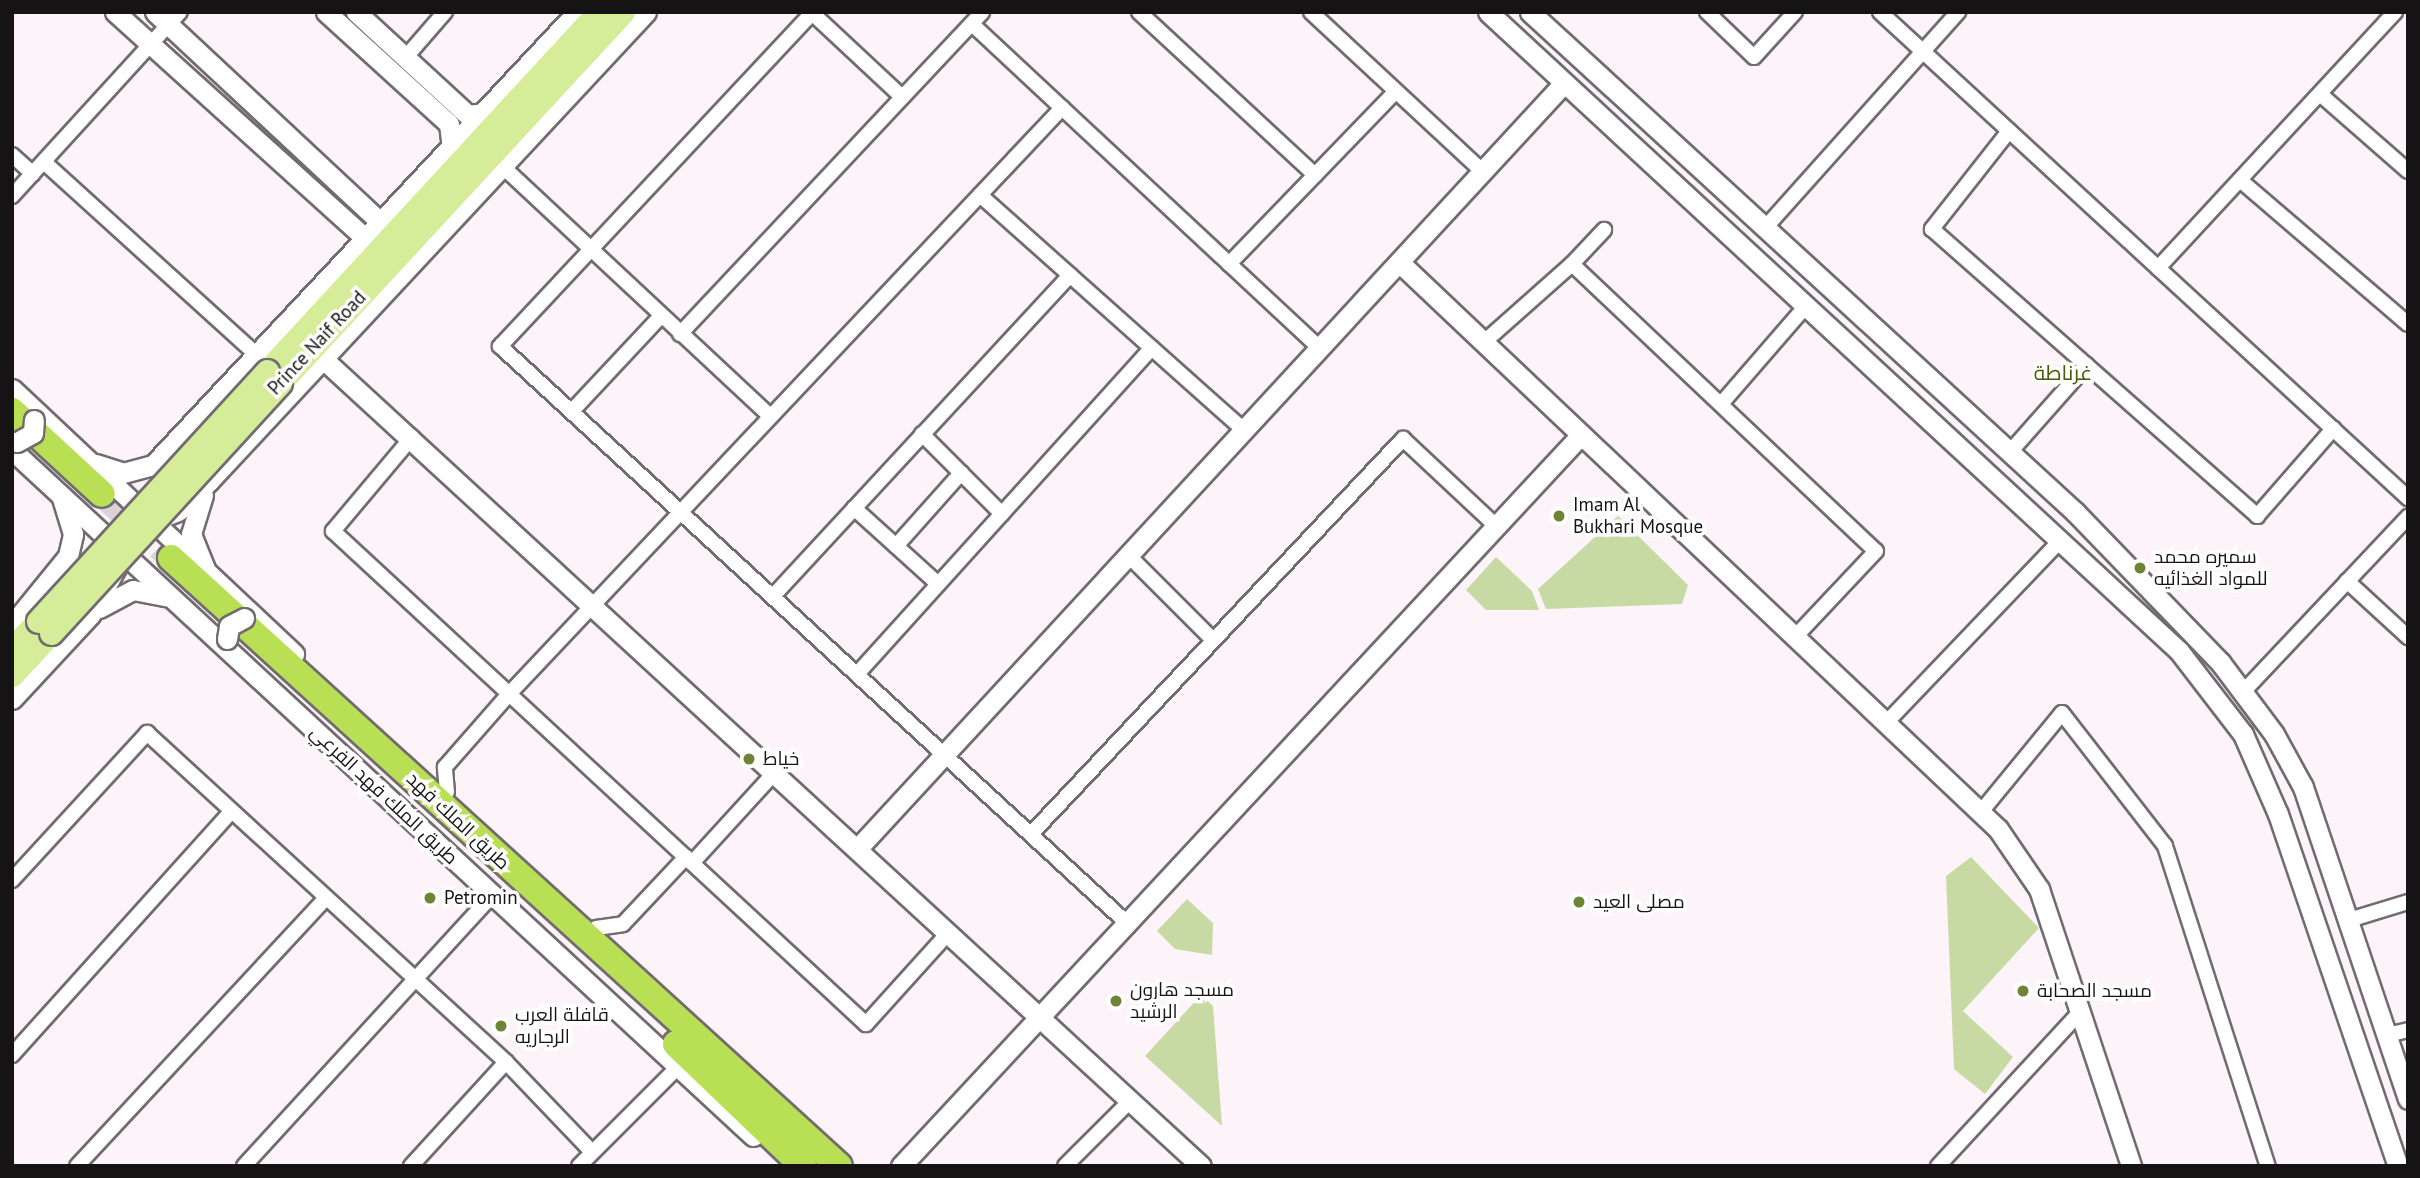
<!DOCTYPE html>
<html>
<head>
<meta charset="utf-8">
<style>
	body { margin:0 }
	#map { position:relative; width:2420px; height:1178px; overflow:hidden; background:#fcf4f9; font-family:"PT Sans",Cairo,sans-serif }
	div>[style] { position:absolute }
	.green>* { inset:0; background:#c7daa3 }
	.highway-tunnel>* { height:26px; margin-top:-13px; transform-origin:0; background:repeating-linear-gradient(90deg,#dad2d7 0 26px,transparent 0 39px) }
	.roads { filter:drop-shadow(2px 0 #726b70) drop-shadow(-2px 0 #726b70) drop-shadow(0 2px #726b70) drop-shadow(0 -2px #726b70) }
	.street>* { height:14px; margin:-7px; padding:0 7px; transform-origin:7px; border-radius:7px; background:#fff }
	.secondary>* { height:19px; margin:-9.5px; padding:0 9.5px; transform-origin:9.5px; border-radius:9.5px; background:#fff }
	.primary>* { height:23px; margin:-11.5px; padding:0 11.5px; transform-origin:11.5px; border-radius:11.5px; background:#d5ec98 }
	.highway>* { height:26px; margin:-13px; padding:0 13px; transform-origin:13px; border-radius:13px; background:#b9e054 }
	.bridges { filter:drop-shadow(2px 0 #726b70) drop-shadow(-2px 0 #726b70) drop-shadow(0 2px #726b70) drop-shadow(0 -2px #726b70) }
	.secondary-bridge>* { height:19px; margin:-9.5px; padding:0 9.5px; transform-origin:9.5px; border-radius:9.5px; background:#fff }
	.primary-bridge>* { height:23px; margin:-11.5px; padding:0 11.5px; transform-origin:11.5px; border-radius:11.5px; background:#d5ec98 }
	.dots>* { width:19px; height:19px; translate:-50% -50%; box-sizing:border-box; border:4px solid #fff; border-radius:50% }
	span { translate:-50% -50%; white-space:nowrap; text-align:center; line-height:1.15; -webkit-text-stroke:7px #fff; paint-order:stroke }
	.street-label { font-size:19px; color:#161315 }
	.poi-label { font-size:19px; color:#161315 }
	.left { translate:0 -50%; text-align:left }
	.neighbourhood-label { font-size:21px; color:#475a0d }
	.frame { position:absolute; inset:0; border:14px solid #161315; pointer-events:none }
</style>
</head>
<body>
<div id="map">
	<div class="green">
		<div style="clip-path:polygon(1618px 516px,1688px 585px,1682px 604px,1546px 609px,1538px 589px)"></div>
		<div style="clip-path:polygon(1496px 557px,1532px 591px,1539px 610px,1486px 610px,1466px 590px)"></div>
		<div style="clip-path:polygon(1971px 857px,2039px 928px,1963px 1011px,2013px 1057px,1985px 1094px,1954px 1069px,1946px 876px)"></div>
		<div style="clip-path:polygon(1187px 899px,1213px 923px,1212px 955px,1175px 949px,1157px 931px)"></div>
		<div style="clip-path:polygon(1201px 995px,1213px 1006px,1222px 1126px,1145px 1056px)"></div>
	</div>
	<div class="highway-tunnel">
		<div style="left:102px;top:494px;width:94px;rotate:42.8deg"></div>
	</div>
	<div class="roads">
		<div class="street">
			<div style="left:813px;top:12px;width:458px;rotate:133.1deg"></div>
			<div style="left:500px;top:346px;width:855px;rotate:42.63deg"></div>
			<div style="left:1139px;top:12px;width:240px;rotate:42.8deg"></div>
			<div style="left:1311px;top:12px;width:235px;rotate:42.9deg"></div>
			<div style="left:1707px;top:12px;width:65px;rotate:43.8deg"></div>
			<div style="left:1754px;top:57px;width:61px;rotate:-47.7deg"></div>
			<div style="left:1880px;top:12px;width:718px;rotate:42.63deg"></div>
			<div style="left:812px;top:13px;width:123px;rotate:43deg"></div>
			<div style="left:972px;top:24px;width:475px;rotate:43deg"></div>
			<div style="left:405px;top:58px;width:61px;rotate:-49deg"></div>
			<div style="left:2320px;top:94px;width:117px;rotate:41.2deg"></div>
			<div style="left:2009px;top:131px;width:125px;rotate:128.2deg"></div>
			<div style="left:1932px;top:229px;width:434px;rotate:41.4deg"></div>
			<div style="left:2257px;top:516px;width:116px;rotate:-48.9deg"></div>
			<div style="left:12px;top:155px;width:28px;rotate:42deg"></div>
			<div style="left:44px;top:162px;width:290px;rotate:42.2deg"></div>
			<div style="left:502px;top:166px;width:367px;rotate:43deg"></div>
			<div style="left:2240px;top:180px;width:221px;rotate:40.6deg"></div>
			<div style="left:980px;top:195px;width:353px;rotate:41.7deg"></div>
			<div style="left:12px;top:196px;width:249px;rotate:-47.6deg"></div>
			<div style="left:1765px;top:228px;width:290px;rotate:-48.2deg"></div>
			<div style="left:1229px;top:264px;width:240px;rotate:-46deg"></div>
			<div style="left:1572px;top:264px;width:47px;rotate:-46.7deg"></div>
			<div style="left:2158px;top:268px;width:349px;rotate:-47.2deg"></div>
			<div style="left:680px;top:334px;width:441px;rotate:-46.8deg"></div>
			<div style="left:1483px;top:343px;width:119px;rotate:-41.6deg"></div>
			<div style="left:1572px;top:264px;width:418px;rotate:43.4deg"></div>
			<div style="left:1876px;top:551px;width:120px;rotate:133.3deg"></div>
			<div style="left:1721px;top:404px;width:128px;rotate:-49.1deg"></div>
			<div style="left:572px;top:411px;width:130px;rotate:-46.9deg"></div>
			<div style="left:922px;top:434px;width:113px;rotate:45deg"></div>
			<div style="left:412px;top:437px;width:123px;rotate:130deg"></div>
			<div style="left:333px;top:531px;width:726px;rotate:42.77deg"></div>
			<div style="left:866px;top:1024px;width:124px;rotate:-47.9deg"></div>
			<div style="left:2010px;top:452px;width:116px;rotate:-48.5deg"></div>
			<div style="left:854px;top:508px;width:113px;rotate:42.1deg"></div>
			<div style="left:896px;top:546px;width:98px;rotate:-48.3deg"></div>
			<div style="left:1128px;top:555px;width:120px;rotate:45deg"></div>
			<div style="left:2347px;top:581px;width:83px;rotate:42.6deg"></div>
			<div style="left:774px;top:595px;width:436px;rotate:-47.2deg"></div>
			<div style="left:858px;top:673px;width:438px;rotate:-47.9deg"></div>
			<div style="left:2243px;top:692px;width:241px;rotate:-46.7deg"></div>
			<div style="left:1885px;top:724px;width:250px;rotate:-46.3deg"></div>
			<div style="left:447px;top:792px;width:25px;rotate:-95deg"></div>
			<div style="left:445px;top:767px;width:97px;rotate:-48.8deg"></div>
			<div style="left:509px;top:694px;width:806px;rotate:-46.66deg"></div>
			<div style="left:1980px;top:813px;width:129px;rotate:-50.6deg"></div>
			<div style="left:2062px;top:713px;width:168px;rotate:52.2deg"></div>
			<div style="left:2165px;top:846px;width:336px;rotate:72.2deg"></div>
			<div style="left:1031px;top:834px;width:543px;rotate:-46.72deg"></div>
			<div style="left:1403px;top:439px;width:129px;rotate:43.1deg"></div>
			<div style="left:692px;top:863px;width:123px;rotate:-47.6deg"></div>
			<div style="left:12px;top:880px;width:200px;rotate:-47.4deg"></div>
			<div style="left:147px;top:733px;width:487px;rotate:42.5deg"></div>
			<div style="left:506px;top:1062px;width:122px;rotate:46.3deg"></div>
			<div style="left:2349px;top:920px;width:62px;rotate:-17deg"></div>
			<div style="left:596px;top:928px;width:27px;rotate:-8deg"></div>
			<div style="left:623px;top:924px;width:92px;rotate:-46.8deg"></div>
			<div style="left:2387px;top:1035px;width:22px;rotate:-13deg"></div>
			<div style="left:12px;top:1055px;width:324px;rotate:-48deg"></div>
			<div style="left:77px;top:1166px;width:363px;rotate:-47.1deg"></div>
			<div style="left:244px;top:1166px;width:367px;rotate:-47.5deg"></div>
			<div style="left:411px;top:1166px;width:141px;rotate:-47.6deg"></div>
			<div style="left:579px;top:1166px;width:140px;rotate:-45deg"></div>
			<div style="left:1065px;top:1166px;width:92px;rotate:-45deg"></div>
			<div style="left:1938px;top:1166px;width:209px;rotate:-47.3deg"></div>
		</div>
		<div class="secondary">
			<div style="left:115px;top:12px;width:340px;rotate:42.1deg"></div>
			<div style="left:155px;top:12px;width:311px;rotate:43deg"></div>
			<div style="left:326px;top:12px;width:166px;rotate:42.3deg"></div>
			<div style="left:449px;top:124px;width:25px;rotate:83deg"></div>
			<div style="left:356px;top:12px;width:152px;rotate:42.6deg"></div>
			<div style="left:468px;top:115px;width:17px;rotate:-7deg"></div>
			<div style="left:1488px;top:12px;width:941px;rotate:42.76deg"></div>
			<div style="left:2179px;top:651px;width:105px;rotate:52.4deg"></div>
			<div style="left:2243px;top:734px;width:87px;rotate:66.4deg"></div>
			<div style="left:2278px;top:814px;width:372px;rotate:71.2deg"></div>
			<div style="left:1530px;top:12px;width:740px;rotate:42.53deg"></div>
			<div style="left:2075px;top:512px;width:209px;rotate:46deg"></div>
			<div style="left:2220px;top:662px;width:90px;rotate:53.1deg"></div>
			<div style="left:2274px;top:734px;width:60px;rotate:61.3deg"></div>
			<div style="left:2303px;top:787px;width:329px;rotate:71.4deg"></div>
			<div style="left:1399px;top:262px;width:825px;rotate:43.43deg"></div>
			<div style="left:1998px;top:829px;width:73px;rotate:55.7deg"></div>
			<div style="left:2039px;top:889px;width:292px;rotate:71.6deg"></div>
			<div style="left:322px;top:358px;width:1194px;rotate:42.59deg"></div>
			<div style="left:12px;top:389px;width:387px;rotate:43.2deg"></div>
			<div style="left:12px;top:450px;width:1010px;rotate:42.79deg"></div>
			<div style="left:96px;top:464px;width:28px;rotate:18deg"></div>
			<div style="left:123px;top:473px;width:31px;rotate:-15deg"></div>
			<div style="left:153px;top:465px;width:620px;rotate:-46.89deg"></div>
			<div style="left:203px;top:495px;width:41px;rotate:107.1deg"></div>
			<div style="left:191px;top:534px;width:37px;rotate:68deg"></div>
			<div style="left:153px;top:521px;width:27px;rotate:-22deg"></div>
			<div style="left:178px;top:511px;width:43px;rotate:-44.1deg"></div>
			<div style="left:209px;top:481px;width:641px;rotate:-47.02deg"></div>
			<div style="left:99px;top:608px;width:38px;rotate:-28deg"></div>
			<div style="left:133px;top:590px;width:33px;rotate:11deg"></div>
			<div style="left:12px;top:625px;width:89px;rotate:-50.9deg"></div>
			<div style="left:68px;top:556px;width:23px;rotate:-77deg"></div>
			<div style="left:73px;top:534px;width:38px;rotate:-107deg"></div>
			<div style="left:12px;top:699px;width:115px;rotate:-47.1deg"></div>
			<div style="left:90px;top:615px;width:58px;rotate:-61.2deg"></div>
			<div style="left:858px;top:848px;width:1041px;rotate:-47.3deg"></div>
			<div style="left:901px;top:1166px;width:996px;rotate:-47.08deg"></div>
		</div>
		<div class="primary">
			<div style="left:267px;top:371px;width:488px;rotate:-47.3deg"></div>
			<div style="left:280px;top:383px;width:505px;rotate:-47.25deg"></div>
			<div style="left:12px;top:648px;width:37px;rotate:-46deg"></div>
			<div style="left:12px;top:675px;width:57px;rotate:-47.1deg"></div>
		</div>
		<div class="highway">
			<div style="left:12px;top:411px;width:122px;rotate:42.7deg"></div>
			<div style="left:171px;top:558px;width:903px;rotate:42.31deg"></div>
			<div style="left:676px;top:1044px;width:176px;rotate:43.8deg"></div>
		</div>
	</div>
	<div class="bridges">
		<div class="secondary-bridge">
			<div style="left:17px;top:442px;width:18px;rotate:-29deg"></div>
			<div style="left:33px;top:433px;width:13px;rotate:-86deg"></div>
			<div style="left:227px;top:639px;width:13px;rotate:-81deg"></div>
			<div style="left:229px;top:626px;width:17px;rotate:-28deg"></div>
		</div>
		<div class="primary-bridge">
			<div style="left:38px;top:621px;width:339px;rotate:-47.5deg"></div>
			<div style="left:51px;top:633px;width:339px;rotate:-47.5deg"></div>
		</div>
	</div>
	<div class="dots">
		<div style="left:1559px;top:516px;background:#6d8436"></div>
		<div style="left:2140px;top:568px;background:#6d8436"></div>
		<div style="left:749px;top:759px;background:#6d8436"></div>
		<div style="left:430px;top:898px;background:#6d8436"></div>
		<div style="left:1579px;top:902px;background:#6d8436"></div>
		<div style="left:2023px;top:991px;background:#6d8436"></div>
		<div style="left:1116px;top:1001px;background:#6d8436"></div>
		<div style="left:501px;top:1026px;background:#6d8436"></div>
	</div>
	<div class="street-label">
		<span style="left:317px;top:343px;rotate:-47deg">Prince Naif Road</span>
		<span style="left:384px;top:795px;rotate:43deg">طريق الملك فهد الفرعي</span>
		<span style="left:458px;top:821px;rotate:43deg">طريق الملك فهد</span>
	</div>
	<div class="poi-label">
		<span class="left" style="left:1573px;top:516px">Imam Al<br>Bukhari Mosque</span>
		<span class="left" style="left:2154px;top:568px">سميره محمد<br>للمواد الغذائيه</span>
		<span class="left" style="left:763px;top:759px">خياط</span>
		<span class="left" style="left:444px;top:898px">Petromin</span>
		<span class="left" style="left:1593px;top:902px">مصلى العيد</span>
		<span class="left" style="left:1130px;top:1001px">مسجد هارون<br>الرشيد</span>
		<span class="left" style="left:2037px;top:991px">مسجد الصحابة</span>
		<span class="left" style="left:515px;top:1026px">قافلة العرب<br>الرجاريه</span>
	</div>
	<div class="neighbourhood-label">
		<span style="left:2063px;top:373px">غرناطة</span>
	</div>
	<div class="frame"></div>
</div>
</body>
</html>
